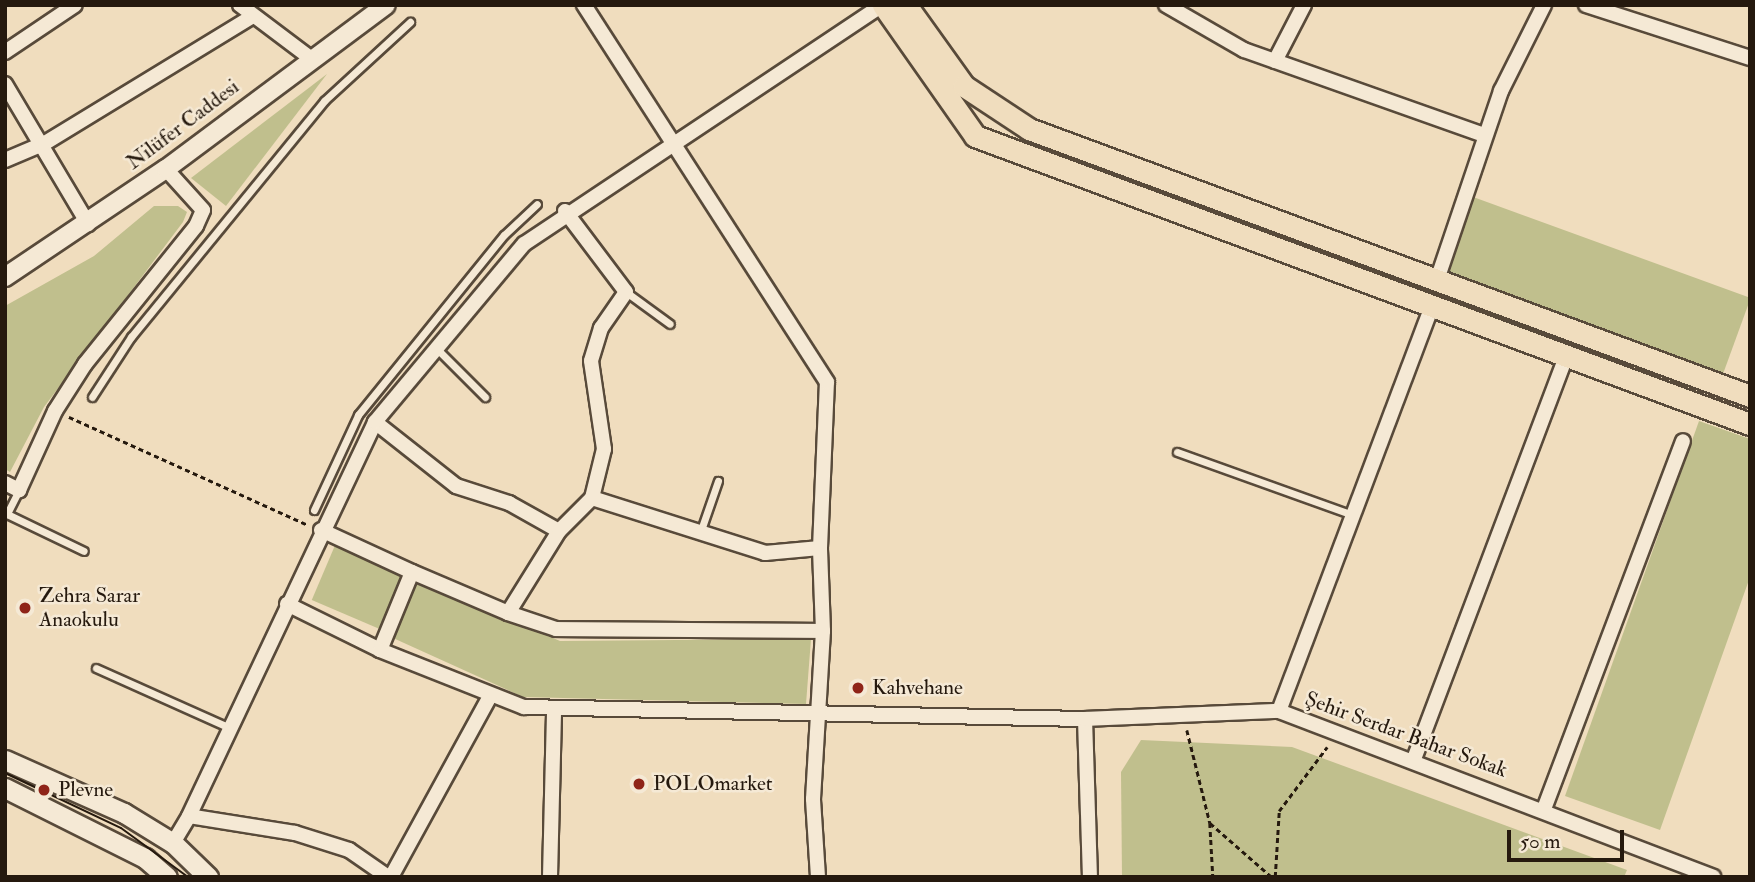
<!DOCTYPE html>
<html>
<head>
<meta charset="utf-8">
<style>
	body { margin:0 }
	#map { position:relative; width:1755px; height:882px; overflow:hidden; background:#f0ddbe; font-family:"IM FELL Double Pica",serif }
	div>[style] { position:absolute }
	.green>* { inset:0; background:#c0bf8d; transform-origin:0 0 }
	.path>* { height:2.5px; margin-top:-1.25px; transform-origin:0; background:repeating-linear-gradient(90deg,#25190e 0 5px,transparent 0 8.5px) }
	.roads { filter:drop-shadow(2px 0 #584a3a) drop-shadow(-2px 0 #584a3a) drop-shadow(0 2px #584a3a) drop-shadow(0 -2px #584a3a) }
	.service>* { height:7px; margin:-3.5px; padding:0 3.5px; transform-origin:3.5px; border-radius:3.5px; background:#f5e9d5 }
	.minor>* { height:14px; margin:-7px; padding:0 7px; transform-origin:7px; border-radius:7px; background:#f5e9d5 }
	.tertiary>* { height:18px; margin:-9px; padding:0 9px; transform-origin:9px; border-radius:9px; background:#f5e9d5 }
	.secondary>* { height:19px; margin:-9.5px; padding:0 9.5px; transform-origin:9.5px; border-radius:9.5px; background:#f5e9d5 }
	.primary>* { height:21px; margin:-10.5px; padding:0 10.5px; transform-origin:10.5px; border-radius:10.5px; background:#f0ddbe }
	.tram>* { height:2px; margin:-1px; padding:0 1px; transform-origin:1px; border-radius:1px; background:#25190e }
	.dots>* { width:19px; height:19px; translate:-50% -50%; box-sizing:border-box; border:4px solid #f5e9d5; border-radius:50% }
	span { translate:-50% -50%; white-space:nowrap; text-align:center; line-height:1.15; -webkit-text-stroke:5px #f5e9d5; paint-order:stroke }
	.street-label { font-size:21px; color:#25190e }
	.poi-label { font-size:21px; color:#25190e }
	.left { translate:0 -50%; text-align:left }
	.frame { position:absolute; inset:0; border:7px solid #25190e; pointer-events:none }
	.scale { position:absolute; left:1507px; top:830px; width:117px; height:32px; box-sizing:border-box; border:4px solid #25190e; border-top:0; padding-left:9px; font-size:21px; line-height:24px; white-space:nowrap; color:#25190e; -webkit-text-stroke:5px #f5e9d5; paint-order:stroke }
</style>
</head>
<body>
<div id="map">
	<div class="green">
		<div style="clip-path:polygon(327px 74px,226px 206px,191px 178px)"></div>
		<div style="left:1465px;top:194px;width:304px;height:90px;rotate:20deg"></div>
		<div style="clip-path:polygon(154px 206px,178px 206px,187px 212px,183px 222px,44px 407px,10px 472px,5px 469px,5px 306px,94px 256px)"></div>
		<div style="clip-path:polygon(1699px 421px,1750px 439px,1750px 577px,1660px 830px,1565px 796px)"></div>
		<div style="left:336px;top:543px;width:75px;height:62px;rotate:23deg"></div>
		<div style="clip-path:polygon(417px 580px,560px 641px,811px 639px,806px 704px,523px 697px,393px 638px)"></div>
		<div style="clip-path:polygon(1141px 740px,1292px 747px,1627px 870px,1624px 877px,1122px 877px,1121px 772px)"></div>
	</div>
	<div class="path">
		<div style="left:69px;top:417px;width:262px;rotate:24.3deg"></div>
		<div style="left:1187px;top:730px;width:96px;rotate:76.1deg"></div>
		<div style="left:1210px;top:823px;width:54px;rotate:86.8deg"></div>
		<div style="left:1210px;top:823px;width:82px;rotate:41.1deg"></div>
		<div style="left:1275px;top:877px;width:66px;rotate:-86.5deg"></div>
		<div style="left:1279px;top:811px;width:80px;rotate:-53.1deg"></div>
	</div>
	<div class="roads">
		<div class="service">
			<div style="left:626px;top:292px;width:54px;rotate:36deg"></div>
			<div style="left:437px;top:349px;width:68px;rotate:45deg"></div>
			<div style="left:92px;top:397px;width:72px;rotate:-57deg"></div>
			<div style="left:131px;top:337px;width:305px;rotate:-50.7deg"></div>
			<div style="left:324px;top:101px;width:117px;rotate:-42.6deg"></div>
			<div style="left:1177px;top:452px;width:187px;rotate:19.7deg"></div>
			<div style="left:19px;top:490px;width:27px;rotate:117deg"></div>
			<div style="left:7px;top:514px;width:85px;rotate:25.7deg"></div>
			<div style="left:314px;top:510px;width:105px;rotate:-65.1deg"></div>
			<div style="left:358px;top:415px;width:232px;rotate:-51deg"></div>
			<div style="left:504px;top:235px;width:45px;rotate:-43.2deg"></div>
			<div style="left:701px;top:530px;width:52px;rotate:-70.9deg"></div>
			<div style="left:96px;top:668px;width:147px;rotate:24.1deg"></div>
		</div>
		<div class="minor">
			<div style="left:240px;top:5px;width:86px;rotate:37deg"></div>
			<div style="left:1166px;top:5px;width:90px;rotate:30deg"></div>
			<div style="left:1244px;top:50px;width:255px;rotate:19.5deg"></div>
			<div style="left:1586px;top:5px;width:172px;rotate:17.9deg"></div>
			<div style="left:5px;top:52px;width:84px;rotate:-33.9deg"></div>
			<div style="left:1275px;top:61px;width:63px;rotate:-62.6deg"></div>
			<div style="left:5px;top:84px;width:163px;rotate:59.3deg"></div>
			<div style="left:5px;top:160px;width:43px;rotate:-23deg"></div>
			<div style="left:45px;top:143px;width:244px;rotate:-31.4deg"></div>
			<div style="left:565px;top:211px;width:101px;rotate:53deg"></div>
			<div style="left:626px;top:292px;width:44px;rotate:124.8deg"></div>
			<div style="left:601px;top:328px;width:34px;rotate:107deg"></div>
			<div style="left:591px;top:361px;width:89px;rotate:81.6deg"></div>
			<div style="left:604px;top:449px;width:50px;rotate:103.8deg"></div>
			<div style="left:592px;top:498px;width:182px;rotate:17.6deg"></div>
			<div style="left:765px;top:553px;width:55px;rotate:-5.2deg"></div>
			<div style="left:820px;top:548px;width:166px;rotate:-87.6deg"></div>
			<div style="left:827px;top:382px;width:449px;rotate:-122.8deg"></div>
			<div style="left:1437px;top:280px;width:200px;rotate:-71.3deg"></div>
			<div style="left:1501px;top:91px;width:96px;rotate:-63.4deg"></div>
			<div style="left:375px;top:422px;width:103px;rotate:38.3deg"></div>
			<div style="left:456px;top:486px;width:56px;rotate:17.8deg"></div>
			<div style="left:509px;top:503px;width:57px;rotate:29.2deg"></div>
			<div style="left:5px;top:483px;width:16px;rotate:27deg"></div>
			<div style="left:19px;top:490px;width:87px;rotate:-65.5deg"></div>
			<div style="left:55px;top:411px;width:56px;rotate:-57.4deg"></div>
			<div style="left:85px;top:364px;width:177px;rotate:-51.2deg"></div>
			<div style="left:196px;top:226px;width:17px;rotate:-66deg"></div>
			<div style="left:203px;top:210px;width:55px;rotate:-132.1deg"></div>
			<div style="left:321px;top:530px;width:100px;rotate:24.8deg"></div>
			<div style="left:287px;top:604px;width:104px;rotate:26.3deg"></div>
			<div style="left:380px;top:650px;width:84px;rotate:-67.7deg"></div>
			<div style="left:412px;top:572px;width:104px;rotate:23.1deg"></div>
			<div style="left:508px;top:613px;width:97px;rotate:-58.1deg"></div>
			<div style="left:559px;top:531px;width:47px;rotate:-45deg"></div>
			<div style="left:508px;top:613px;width:51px;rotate:18.4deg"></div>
			<div style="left:556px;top:629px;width:267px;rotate:0.4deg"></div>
			<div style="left:380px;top:650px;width:155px;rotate:21.6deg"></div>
			<div style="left:524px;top:707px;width:561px;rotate:1.23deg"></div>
			<div style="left:1085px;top:719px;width:158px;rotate:88.2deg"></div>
			<div style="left:1279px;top:711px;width:432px;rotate:-69.3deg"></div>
			<div style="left:1085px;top:719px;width:194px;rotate:-2.4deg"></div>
			<div style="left:1279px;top:711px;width:465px;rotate:20.9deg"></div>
			<div style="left:1414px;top:759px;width:430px;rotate:-69.3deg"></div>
			<div style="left:1544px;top:809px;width:393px;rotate:-69.3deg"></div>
			<div style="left:173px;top:843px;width:31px;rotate:-59deg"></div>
			<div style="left:388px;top:877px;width:47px;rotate:-145.3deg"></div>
			<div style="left:349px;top:850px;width:57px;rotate:-162.5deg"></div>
			<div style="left:295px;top:833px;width:107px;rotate:-170.9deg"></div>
			<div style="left:189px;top:816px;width:436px;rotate:-64.7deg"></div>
			<div style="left:375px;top:422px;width:232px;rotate:-50.1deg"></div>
			<div style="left:524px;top:244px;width:430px;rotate:-33.7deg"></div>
			<div style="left:391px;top:877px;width:206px;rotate:-61.3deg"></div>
			<div style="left:550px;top:877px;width:169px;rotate:-88.6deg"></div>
			<div style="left:818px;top:877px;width:78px;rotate:-93.7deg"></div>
			<div style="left:813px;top:799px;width:168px;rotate:-86.6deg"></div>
			<div style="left:823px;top:631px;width:83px;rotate:-92.1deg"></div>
		</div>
		<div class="tertiary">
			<div style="left:5px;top:277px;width:194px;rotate:-33.9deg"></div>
			<div style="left:166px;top:169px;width:274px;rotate:-36.7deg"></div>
		</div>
		<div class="secondary">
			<div style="left:5px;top:760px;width:130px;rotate:24deg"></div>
			<div style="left:124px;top:813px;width:57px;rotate:31.5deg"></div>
			<div style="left:173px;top:843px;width:49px;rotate:44.2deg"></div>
			<div style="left:5px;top:788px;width:157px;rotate:26.6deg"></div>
			<div style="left:145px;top:858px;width:29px;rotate:41deg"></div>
		</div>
		<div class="primary">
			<div style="left:883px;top:5px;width:160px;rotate:54.9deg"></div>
			<div style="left:975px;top:136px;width:827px;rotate:20.39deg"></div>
			<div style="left:906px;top:5px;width:100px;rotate:54.4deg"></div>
			<div style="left:964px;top:86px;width:78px;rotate:33.5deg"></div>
			<div style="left:1029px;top:129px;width:769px;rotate:20.32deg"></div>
		</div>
	</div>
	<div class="tram">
		<div style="left:5px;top:773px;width:128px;rotate:25.4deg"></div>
		<div style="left:121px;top:828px;width:83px;rotate:36.2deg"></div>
	</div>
	<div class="dots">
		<div style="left:25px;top:608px;background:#8f2418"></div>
		<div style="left:858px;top:688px;background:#8f2418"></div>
		<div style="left:639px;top:784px;background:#8f2418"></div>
		<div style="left:44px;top:790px;background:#8f2418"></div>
	</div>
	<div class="street-label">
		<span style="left:183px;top:125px;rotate:-37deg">Nilüfer Caddesi</span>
		<span style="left:1406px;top:735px;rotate:20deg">Şehir Serdar Bahar Sokak</span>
	</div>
	<div class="poi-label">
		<span class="left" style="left:39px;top:608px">Zehra Sarar<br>Anaokulu</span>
		<span class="left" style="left:872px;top:688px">Kahvehane</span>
		<span class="left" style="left:653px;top:784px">POLOmarket</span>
		<span class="left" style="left:58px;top:790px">Plevne</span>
	</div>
	<div class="frame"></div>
	<div class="scale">50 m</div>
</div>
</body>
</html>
